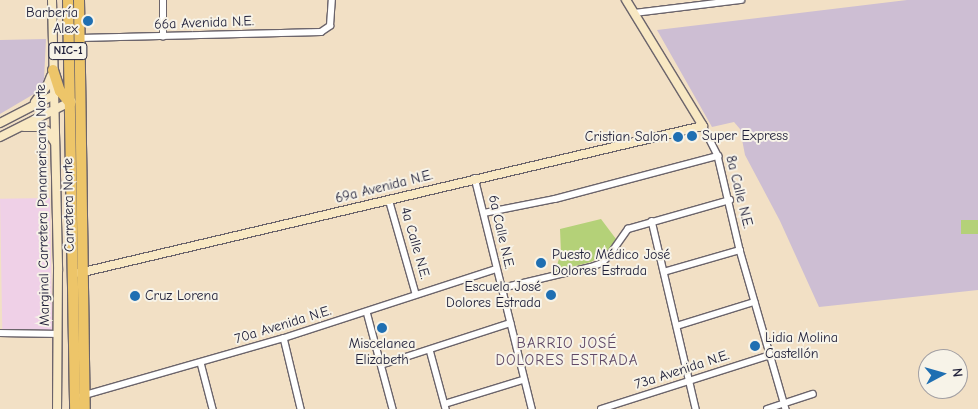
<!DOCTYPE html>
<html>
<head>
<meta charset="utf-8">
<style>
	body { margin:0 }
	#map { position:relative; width:978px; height:409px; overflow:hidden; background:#f2e0c5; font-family:"Comic Neue",sans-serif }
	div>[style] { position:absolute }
	.built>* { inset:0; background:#efd0e7; transform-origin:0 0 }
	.industrial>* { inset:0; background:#cdbed3 }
	.green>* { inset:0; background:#b4d178; transform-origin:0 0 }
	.roads { filter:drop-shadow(1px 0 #6b646b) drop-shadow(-1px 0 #6b646b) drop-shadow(0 1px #6b646b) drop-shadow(0 -1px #6b646b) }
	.street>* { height:5.5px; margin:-2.75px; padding:0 2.75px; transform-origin:2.75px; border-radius:2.75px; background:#fff }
	.secondary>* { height:8px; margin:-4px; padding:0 4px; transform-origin:4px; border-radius:4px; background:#f8e8c3 }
	.highway>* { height:10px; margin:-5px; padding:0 5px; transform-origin:5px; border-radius:5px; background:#edc569 }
	.dots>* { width:14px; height:14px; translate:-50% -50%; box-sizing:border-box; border:2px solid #f7f3e8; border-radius:50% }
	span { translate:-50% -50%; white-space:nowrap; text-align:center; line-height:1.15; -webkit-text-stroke:4px #f7f3e8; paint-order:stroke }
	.shield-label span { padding:1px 4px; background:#f7f3e8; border:1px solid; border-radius:4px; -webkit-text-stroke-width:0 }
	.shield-label { font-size:12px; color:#22223b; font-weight:700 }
	.poi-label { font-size:14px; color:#22223b }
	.right { translate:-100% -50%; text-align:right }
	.left { translate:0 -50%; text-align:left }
	.street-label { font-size:14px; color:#22223b }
	.neighbourhood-label { font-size:15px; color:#614a67; letter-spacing:1px }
	.north { position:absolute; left:918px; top:349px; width:50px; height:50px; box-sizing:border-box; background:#f7f3e8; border:1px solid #a29fa3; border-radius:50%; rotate:84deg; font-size:14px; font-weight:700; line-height:20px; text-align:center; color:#22223b }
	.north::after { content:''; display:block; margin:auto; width:18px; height:22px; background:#1f6fb2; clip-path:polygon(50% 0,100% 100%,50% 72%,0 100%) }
</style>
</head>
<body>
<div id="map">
	<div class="built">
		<div style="left:50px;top:198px;width:133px;height:50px;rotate:89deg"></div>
	</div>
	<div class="industrial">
		<div style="clip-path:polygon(907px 0,978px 0,978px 290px,819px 307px,780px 221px,745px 155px,740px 129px,734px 122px,712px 127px,657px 30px)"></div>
		<div style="clip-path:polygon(46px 39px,44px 80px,39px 91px,0 114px,0 40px)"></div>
	</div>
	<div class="green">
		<div style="clip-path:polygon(601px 219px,616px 239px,607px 253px,591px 262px,555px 271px,561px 253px,560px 229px)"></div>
		<div style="left:978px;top:220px;width:14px;height:17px;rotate:90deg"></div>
	</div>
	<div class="roads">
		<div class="street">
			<div style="left:635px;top:13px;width:107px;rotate:-7deg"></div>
			<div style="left:163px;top:37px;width:37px;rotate:-90deg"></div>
			<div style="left:80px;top:38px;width:241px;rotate:-1.4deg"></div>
			<div style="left:321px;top:32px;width:11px;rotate:-34deg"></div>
			<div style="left:330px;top:26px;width:26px;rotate:-86deg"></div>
			<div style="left:703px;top:126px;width:34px;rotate:63deg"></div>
			<div style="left:718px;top:156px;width:97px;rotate:76.8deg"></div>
			<div style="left:740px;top:250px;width:166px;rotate:73.9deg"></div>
			<div style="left:475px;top:178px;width:238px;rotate:76.1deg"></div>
			<div style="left:389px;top:199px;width:99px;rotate:74.1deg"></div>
			<div style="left:484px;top:213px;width:72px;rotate:-11.2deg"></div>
			<div style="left:555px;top:199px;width:169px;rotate:-14.8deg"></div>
			<div style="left:652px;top:221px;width:193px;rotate:76.8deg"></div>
			<div style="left:664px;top:272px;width:79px;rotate:-16.1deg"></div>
			<div style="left:502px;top:288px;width:91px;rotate:-13.3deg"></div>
			<div style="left:591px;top:267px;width:12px;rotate:-20deg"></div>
			<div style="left:602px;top:263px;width:10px;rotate:-45deg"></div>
			<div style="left:609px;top:256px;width:33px;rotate:-55deg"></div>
			<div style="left:628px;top:229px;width:106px;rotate:-15.9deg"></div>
			<div style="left:367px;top:312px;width:100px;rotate:75deg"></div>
			<div style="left:677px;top:326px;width:81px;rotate:-17.3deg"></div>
			<div style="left:0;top:333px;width:58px;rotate:1deg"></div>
			<div style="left:284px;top:338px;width:73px;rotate:76.5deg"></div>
			<div style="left:430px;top:350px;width:61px;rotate:74.8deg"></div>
			<div style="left:201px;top:363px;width:48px;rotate:75.4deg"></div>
			<div style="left:381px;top:365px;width:136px;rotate:-18deg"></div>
			<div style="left:82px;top:396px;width:210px;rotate:-16deg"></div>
			<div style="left:284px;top:338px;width:223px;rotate:-18deg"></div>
			<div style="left:445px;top:404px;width:82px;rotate:-17.1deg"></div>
			<div style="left:601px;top:409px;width:177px;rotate:-17.7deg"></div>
			<div style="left:767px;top:409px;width:48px;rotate:-18.1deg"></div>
		</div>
		<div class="secondary">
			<div style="left:52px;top:0;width:271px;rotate:88.7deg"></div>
			<div style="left:58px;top:271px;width:138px;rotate:90.4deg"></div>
			<div style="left:35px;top:102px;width:20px;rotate:-53deg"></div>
			<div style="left:47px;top:86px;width:11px;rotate:-68deg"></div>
			<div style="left:0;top:123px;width:61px;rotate:-27.4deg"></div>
			<div style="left:24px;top:127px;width:15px"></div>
			<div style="left:39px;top:127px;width:9px;rotate:27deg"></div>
			<div style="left:47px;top:131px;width:14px;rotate:56deg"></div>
			<div style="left:0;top:137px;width:80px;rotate:-26.6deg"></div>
			<div style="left:79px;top:273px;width:641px;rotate:-13.26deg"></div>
			<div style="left:703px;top:126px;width:148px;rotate:-121.4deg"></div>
		</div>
		<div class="highway">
			<div style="left:68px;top:0;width:409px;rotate:89deg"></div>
			<div style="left:79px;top:0;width:409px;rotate:89.2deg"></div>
			<div style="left:53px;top:70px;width:22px;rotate:72deg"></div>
			<div style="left:60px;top:91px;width:16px;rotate:50deg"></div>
		</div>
	</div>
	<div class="dots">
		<div style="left:88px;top:21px;background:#1f6fb2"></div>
		<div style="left:692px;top:136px;background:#1f6fb2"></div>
		<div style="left:678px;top:137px;background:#1f6fb2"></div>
		<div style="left:541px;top:263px;background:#1f6fb2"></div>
		<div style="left:551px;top:295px;background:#1f6fb2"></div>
		<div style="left:135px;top:296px;background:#1f6fb2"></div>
		<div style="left:382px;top:328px;background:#1f6fb2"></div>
		<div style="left:755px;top:346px;background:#1f6fb2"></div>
	</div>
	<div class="shield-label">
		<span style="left:68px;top:51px">NIC-1</span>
	</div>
	<div class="poi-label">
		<span class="right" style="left:78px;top:21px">Barbería<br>Alex</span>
		<span class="left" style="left:702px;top:136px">Super Express</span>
		<span class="right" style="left:668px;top:137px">Cristian Salon</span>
		<span class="left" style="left:552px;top:263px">Puesto Médico José<br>Dolores Estrada</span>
		<span class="right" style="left:541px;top:295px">Escuela José<br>Dolores Estrada</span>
		<span class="left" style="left:145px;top:296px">Cruz Lorena</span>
		<span class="left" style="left:765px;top:346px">Lidia Molina<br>Castellón</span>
		<span style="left:382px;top:352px">Miscelanea<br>Elizabeth</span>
	</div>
	<div class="street-label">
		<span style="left:204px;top:23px;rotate:-2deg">66a Avenida N.E.</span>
		<span style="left:384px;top:187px;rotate:-14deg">69a Avenida N.E.</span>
		<span style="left:739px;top:192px;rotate:76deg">8a Calle N.E.</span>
		<span style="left:43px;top:205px;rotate:-91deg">Marginal Carretera Panamericana Norte</span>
		<span style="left:69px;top:205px;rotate:-91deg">Carretera Norte</span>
		<span style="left:501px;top:232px;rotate:77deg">6a Calle N.E.</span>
		<span style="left:415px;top:243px;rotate:74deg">4a Calle N.E.</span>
		<span style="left:283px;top:325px;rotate:-17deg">70a Avenida N.E.</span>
		<span style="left:682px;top:370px;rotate:-18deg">73a Avenida N.E.</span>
	</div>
	<div class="neighbourhood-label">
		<span style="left:567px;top:352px">BARRIO JOSÉ<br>DOLORES ESTRADA</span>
	</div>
	<div class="north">N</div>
</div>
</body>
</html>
